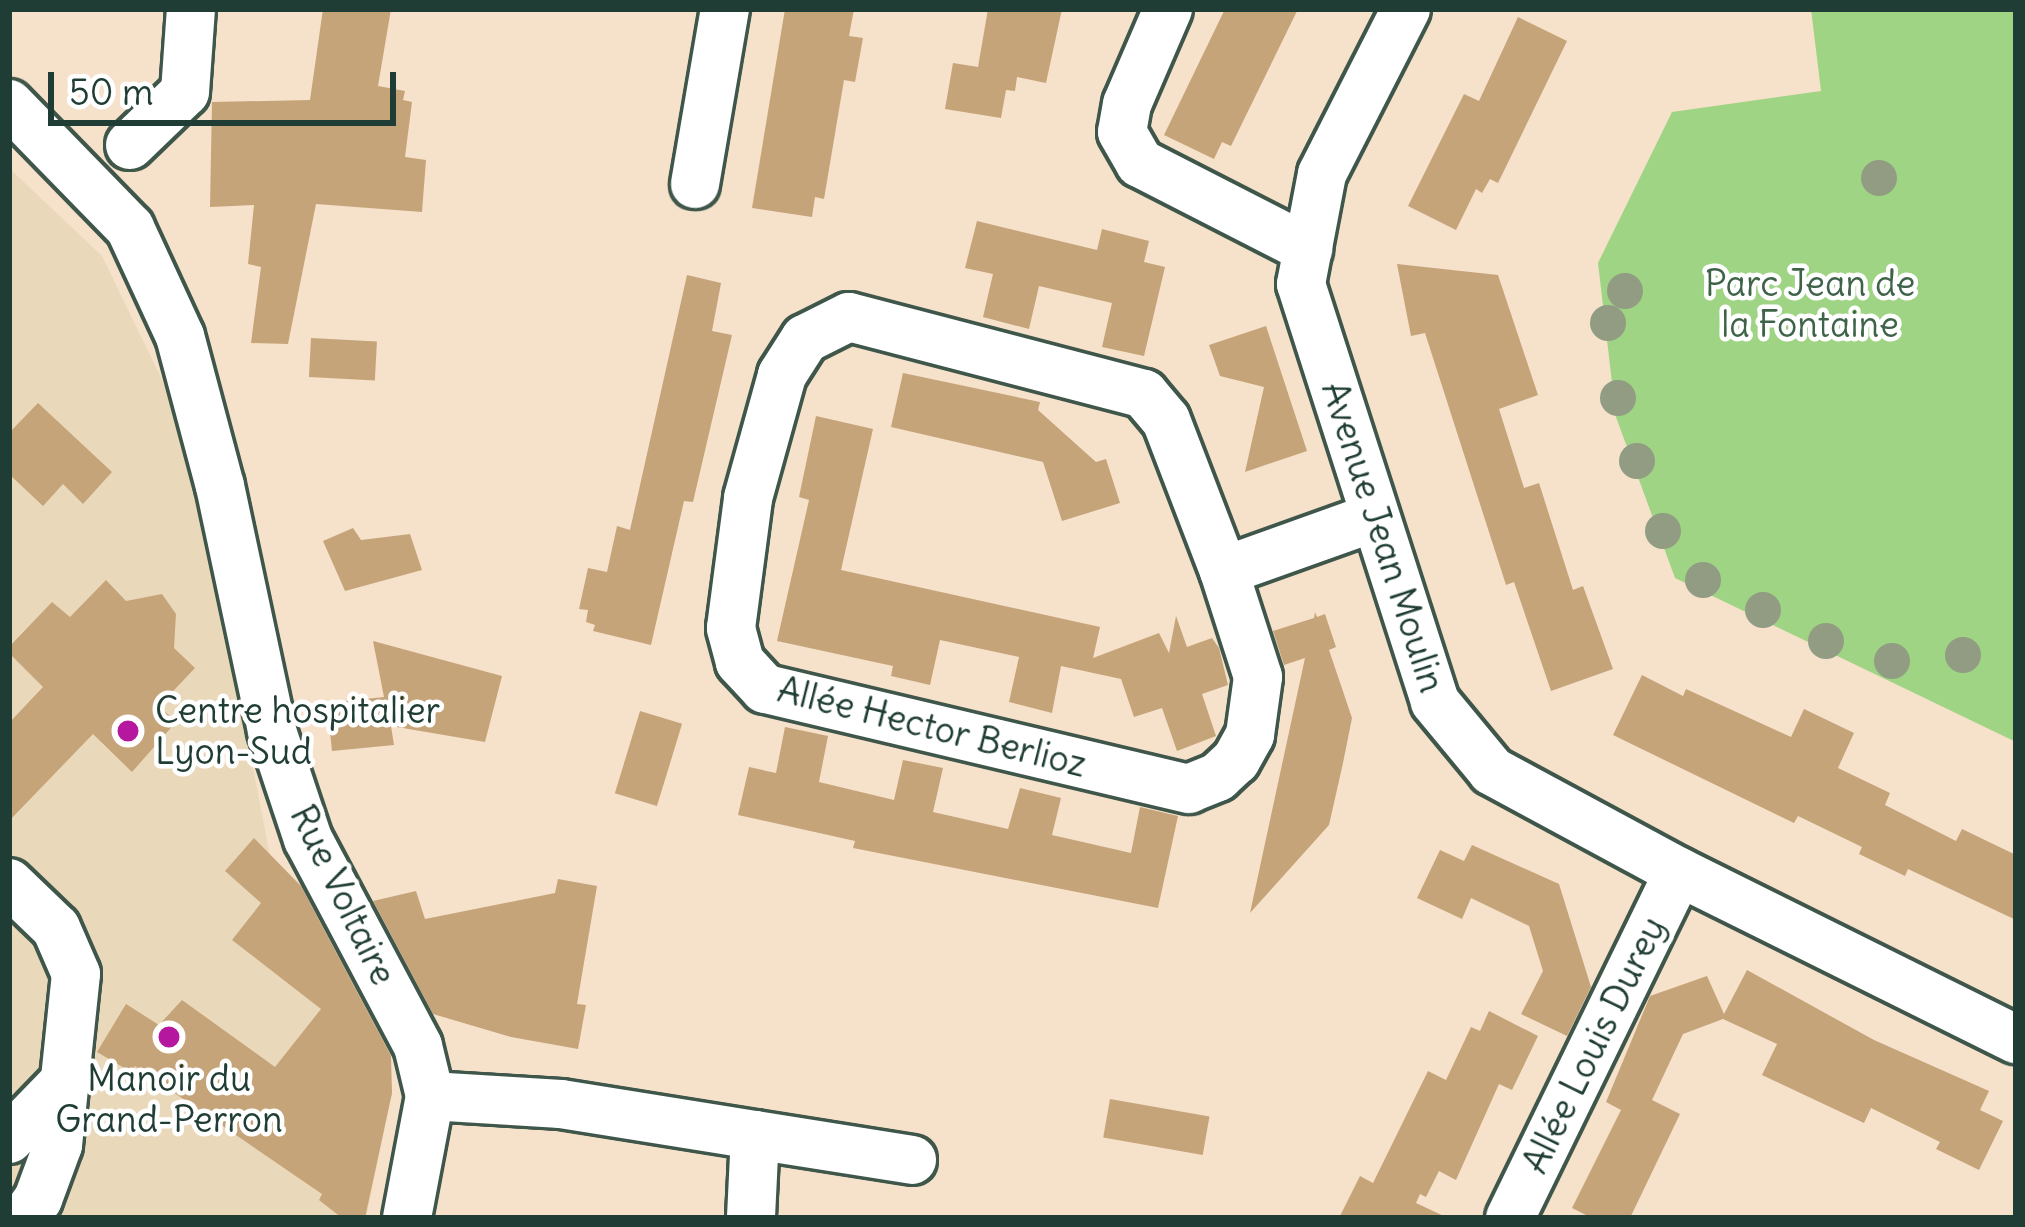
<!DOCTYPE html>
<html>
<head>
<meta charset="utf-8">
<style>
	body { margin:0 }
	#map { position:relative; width:2025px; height:1227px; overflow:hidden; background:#f6e1ca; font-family:Delius,sans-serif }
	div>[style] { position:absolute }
	.built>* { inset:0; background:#ead8ba }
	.green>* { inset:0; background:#9fd485 }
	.building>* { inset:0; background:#c6a47a; transform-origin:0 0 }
	.roads { filter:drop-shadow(3px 0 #3f564a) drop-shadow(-3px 0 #3f564a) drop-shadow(0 3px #3f564a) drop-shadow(0 -3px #3f564a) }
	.minor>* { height:48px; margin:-24px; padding:0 24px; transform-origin:24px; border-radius:24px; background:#fff }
	.trees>* { width:36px; height:36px; margin:-18px; border-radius:50%; background:#919c82 }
	.dots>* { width:33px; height:33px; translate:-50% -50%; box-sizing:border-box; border:6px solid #fff; border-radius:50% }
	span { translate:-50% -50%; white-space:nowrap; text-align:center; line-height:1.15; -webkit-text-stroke:9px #fff; paint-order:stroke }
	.park-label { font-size:36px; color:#3f6348 }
	.street-label { font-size:36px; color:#1f3d34 }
	.poi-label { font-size:36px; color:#1f3d34 }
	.left { translate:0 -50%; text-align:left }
	.frame { position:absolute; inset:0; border:12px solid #1f3d34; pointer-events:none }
	.scale { position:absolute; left:48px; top:72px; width:348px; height:54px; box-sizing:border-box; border:6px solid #1f3d34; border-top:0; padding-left:15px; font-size:36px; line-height:42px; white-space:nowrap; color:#1f3d34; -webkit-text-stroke:9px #fff; paint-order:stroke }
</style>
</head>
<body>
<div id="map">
	<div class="built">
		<div style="clip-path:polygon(9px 168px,102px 256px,166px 388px,215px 571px,277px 892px,365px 983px,387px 1047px,392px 1093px,366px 1218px,9px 1218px)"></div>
	</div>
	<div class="green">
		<div style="clip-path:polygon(1811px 9px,2016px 9px,2016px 742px,1675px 578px,1616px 417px,1598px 263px,1672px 112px,1821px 91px)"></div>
	</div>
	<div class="building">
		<div style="clip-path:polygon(323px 9px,391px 9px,378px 86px,405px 91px,403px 100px,412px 102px,405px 157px,426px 160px,422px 212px,316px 204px,288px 344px,251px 343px,261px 267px,248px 264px,254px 205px,210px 207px,212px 102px,310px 100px)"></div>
		<div style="clip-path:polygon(785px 9px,854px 9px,849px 36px,863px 38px,855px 82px,844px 80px,824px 199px,815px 197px,812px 217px,752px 208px)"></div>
		<div style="clip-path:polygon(988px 9px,1062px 9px,1046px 83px,1017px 77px,1015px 91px,1006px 90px,1001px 118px,945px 109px,953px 63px,978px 67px)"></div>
		<div style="clip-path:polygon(1225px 9px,1298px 9px,1231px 146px,1222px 142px,1214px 159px,1164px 135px)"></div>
		<div style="clip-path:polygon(1518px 17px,1567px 41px,1498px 183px,1490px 179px,1482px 193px,1476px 189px,1456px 230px,1408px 206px,1464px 94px,1479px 101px)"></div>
		<div style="clip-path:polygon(977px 221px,1097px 250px,1102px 229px,1149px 241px,1144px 262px,1165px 267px,1144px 356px,1102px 347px,1112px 303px,1039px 286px,1029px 329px,983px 317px,993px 274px,965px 268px)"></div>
		<div style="clip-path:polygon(1397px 264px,1498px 275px,1538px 395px,1499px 409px,1524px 488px,1539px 483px,1573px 590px,1583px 586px,1613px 669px,1551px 691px,1514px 582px,1506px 585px,1425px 333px,1411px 336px)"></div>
		<div style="clip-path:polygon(687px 275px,721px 283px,712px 331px,732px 335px,693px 502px,684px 501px,651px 645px,593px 631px,595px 625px,586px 622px,588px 610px,579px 609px,588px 568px,607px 572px,617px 526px,630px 530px)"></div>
		<div style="clip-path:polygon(1266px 326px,1307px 451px,1245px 472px,1264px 387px,1220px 376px,1209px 345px)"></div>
		<div style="left:311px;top:338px;width:66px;height:39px;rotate:3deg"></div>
		<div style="clip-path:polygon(903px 373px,1040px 402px,1038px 410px,1096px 462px,1106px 459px,1120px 503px,1062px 521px,1043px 462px,891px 427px)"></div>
		<div style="clip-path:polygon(38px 403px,112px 472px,83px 504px,63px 484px,43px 506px,9px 474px,9px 433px)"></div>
		<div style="clip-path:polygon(816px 416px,873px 429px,841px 570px,1100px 627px,1093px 658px,1159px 633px,1169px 653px,1176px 616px,1187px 647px,1212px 638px,1219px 648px,1228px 685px,1202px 694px,1216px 736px,1177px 751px,1162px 708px,1134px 717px,1121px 679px,1061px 666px,1052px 713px,1009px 702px,1019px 657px,940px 640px,930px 685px,891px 676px,893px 666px,777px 641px,809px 500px,799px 497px)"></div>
		<div style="clip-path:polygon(353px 528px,361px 540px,410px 534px,422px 570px,345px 591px,323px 541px)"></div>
		<div style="clip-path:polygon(106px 580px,126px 601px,162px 594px,176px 614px,174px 648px,195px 668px,159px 706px,176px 722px,132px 772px,93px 734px,9px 821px,9px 723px,43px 687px,9px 653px,9px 647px,52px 602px,70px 617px)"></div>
		<div style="clip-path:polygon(1315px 612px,1317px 617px,1325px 614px,1336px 647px,1329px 650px,1352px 718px,1343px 763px,1329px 825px,1250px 913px,1305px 658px,1284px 665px,1273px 631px,1314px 618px)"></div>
		<div style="clip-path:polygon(373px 641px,502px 676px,485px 742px,391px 726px,394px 745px,332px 751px,327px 703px,384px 697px)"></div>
		<div style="clip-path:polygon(1642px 675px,1683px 696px,1686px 689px,1791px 737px,1804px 709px,1854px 733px,1838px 768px,1890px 793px,1885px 805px,1956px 841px,1962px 829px,2016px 855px,2016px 920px,1908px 869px,1905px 876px,1859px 854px,1862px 847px,1798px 816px,1794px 823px,1613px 735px)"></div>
		<div style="left:640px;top:711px;width:44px;height:86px;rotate:17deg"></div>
		<div style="clip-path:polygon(785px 727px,828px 736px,819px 782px,894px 800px,903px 760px,943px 768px,933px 812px,1008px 829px,1020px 788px,1061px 798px,1052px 835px,1131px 853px,1140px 807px,1178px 816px,1158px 908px,853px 848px,855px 841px,738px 815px,749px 767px,776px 773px)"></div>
		<div style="clip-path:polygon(254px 838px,301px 886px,391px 1056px,392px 1093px,365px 1218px,342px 1218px,319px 1200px,322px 1194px,135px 1066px,131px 1072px,97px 1052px,126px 1004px,159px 1025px,182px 1000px,275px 1067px,321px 1009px,232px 940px,261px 903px,225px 871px)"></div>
		<div style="clip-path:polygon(1472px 845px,1559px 884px,1591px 987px,1567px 1036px,1521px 1014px,1543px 971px,1529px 926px,1471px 898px,1462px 919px,1417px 898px,1440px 850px,1464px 861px)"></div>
		<div style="clip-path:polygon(558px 879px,597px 886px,577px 1004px,586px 1005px,578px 1049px,511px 1037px,433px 1014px,373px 901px,416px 891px,425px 919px,555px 893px)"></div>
		<div style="clip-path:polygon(1747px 970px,1874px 1040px,1989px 1091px,1980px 1110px,2003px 1121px,1979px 1170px,1936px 1149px,1940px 1142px,1871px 1108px,1864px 1123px,1762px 1075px,1777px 1044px,1723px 1019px,1683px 1034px,1652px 1100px,1680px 1114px,1630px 1218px,1592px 1218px,1572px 1208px,1621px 1110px,1606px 1102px,1650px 996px,1707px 976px,1724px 1014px)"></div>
		<div style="clip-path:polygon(1489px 1011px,1538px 1036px,1512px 1090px,1499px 1084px,1456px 1180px,1439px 1171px,1426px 1197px,1420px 1194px,1416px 1203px,1448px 1218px,1339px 1218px,1360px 1176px,1373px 1183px,1428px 1071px,1446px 1080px,1471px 1027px,1480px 1031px)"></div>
		<div style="left:1110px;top:1099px;width:101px;height:39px;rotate:10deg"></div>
	</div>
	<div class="roads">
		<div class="minor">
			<div style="left:1168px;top:9px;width:103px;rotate:113.3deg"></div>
			<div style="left:1127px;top:104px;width:28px;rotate:100deg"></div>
			<div style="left:1122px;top:132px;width:36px;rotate:60deg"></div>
			<div style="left:1140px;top:163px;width:189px;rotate:27.1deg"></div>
			<div style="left:1406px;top:9px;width:185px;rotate:117deg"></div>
			<div style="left:1322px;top:174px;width:112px;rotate:100.8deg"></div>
			<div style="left:1301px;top:284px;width:439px;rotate:72.2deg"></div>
			<div style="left:1435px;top:702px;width:89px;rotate:50.4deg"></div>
			<div style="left:1492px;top:771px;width:213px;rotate:28.4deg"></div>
			<div style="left:1679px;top:872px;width:376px;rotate:26.4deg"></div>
			<div style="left:9px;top:104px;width:173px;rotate:45.7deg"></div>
			<div style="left:130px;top:228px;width:119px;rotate:65.2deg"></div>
			<div style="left:180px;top:336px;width:155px;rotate:75.1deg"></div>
			<div style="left:220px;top:486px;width:250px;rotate:78deg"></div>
			<div style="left:272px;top:731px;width:114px;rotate:71.6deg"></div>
			<div style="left:308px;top:839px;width:234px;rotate:62deg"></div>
			<div style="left:418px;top:1046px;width:51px;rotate:76.5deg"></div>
			<div style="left:430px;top:1096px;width:124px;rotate:100.7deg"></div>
			<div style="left:130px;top:145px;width:76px;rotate:-43.9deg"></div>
			<div style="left:185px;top:92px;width:83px;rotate:-85.9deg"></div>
			<div style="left:695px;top:184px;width:178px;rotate:-80.3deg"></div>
			<div style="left:1224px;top:571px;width:111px;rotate:72.2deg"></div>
			<div style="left:1258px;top:677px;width:59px;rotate:97.9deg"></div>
			<div style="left:1250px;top:735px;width:29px;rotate:119deg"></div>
			<div style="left:1236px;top:760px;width:25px;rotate:137deg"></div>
			<div style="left:1218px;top:777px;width:31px;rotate:158deg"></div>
			<div style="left:1189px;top:789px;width:436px;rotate:-166.7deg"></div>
			<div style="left:765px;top:689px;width:37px;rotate:-133deg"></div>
			<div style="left:740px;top:662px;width:35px;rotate:-105deg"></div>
			<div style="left:731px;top:628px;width:131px;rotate:-82.5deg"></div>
			<div style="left:748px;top:498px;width:128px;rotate:-74.5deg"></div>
			<div style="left:782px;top:375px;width:43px;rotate:-57.4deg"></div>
			<div style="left:805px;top:339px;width:49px;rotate:-26.6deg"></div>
			<div style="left:849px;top:317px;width:305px;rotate:14.6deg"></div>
			<div style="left:1144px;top:394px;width:34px;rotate:50deg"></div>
			<div style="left:1166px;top:420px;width:162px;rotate:69deg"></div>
			<div style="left:1224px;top:571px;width:157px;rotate:-19.7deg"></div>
			<div style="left:9px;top:883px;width:65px;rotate:43.8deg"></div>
			<div style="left:56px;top:928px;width:50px;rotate:66.5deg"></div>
			<div style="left:76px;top:974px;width:172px;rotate:96deg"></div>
			<div style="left:58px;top:1145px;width:58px;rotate:110.3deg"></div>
			<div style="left:38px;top:1199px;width:24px;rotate:126deg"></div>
			<div style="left:430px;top:1096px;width:131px;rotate:3.5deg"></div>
			<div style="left:561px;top:1104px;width:196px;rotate:9.1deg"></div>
			<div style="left:755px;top:1135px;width:83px;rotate:92.8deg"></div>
			<div style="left:755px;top:1135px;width:159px;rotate:9deg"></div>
			<div style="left:9px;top:1139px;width:86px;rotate:-45.9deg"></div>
			<div style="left:1510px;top:1218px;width:385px;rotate:-64deg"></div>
		</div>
	</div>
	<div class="trees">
		<div style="left:1879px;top:178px"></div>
		<div style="left:1625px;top:291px"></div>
		<div style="left:1608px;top:323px"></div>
		<div style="left:1618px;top:398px"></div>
		<div style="left:1637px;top:461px"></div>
		<div style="left:1663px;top:531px"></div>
		<div style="left:1703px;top:580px"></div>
		<div style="left:1763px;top:610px"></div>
		<div style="left:1826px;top:641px"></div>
		<div style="left:1963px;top:655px"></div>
		<div style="left:1892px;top:661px"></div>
	</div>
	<div class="dots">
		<div style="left:128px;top:731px;background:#b5179e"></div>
		<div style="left:169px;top:1037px;background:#b5179e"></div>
	</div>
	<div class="park-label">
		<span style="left:1810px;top:304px">Parc Jean de<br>la Fontaine</span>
	</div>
	<div class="street-label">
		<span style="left:1383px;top:537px;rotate:72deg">Avenue Jean Moulin</span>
		<span style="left:932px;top:727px;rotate:14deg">Allée Hector Berlioz</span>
		<span style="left:343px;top:895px;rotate:64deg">Rue Voltaire</span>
		<span style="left:1594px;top:1045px;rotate:-64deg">Allée Louis Durey</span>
	</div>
	<div class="poi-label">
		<span class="left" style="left:155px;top:731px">Centre hospitalier<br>Lyon-Sud</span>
		<span style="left:169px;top:1099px">Manoir du<br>Grand-Perron</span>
	</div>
	<div class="frame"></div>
	<div class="scale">50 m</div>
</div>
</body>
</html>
